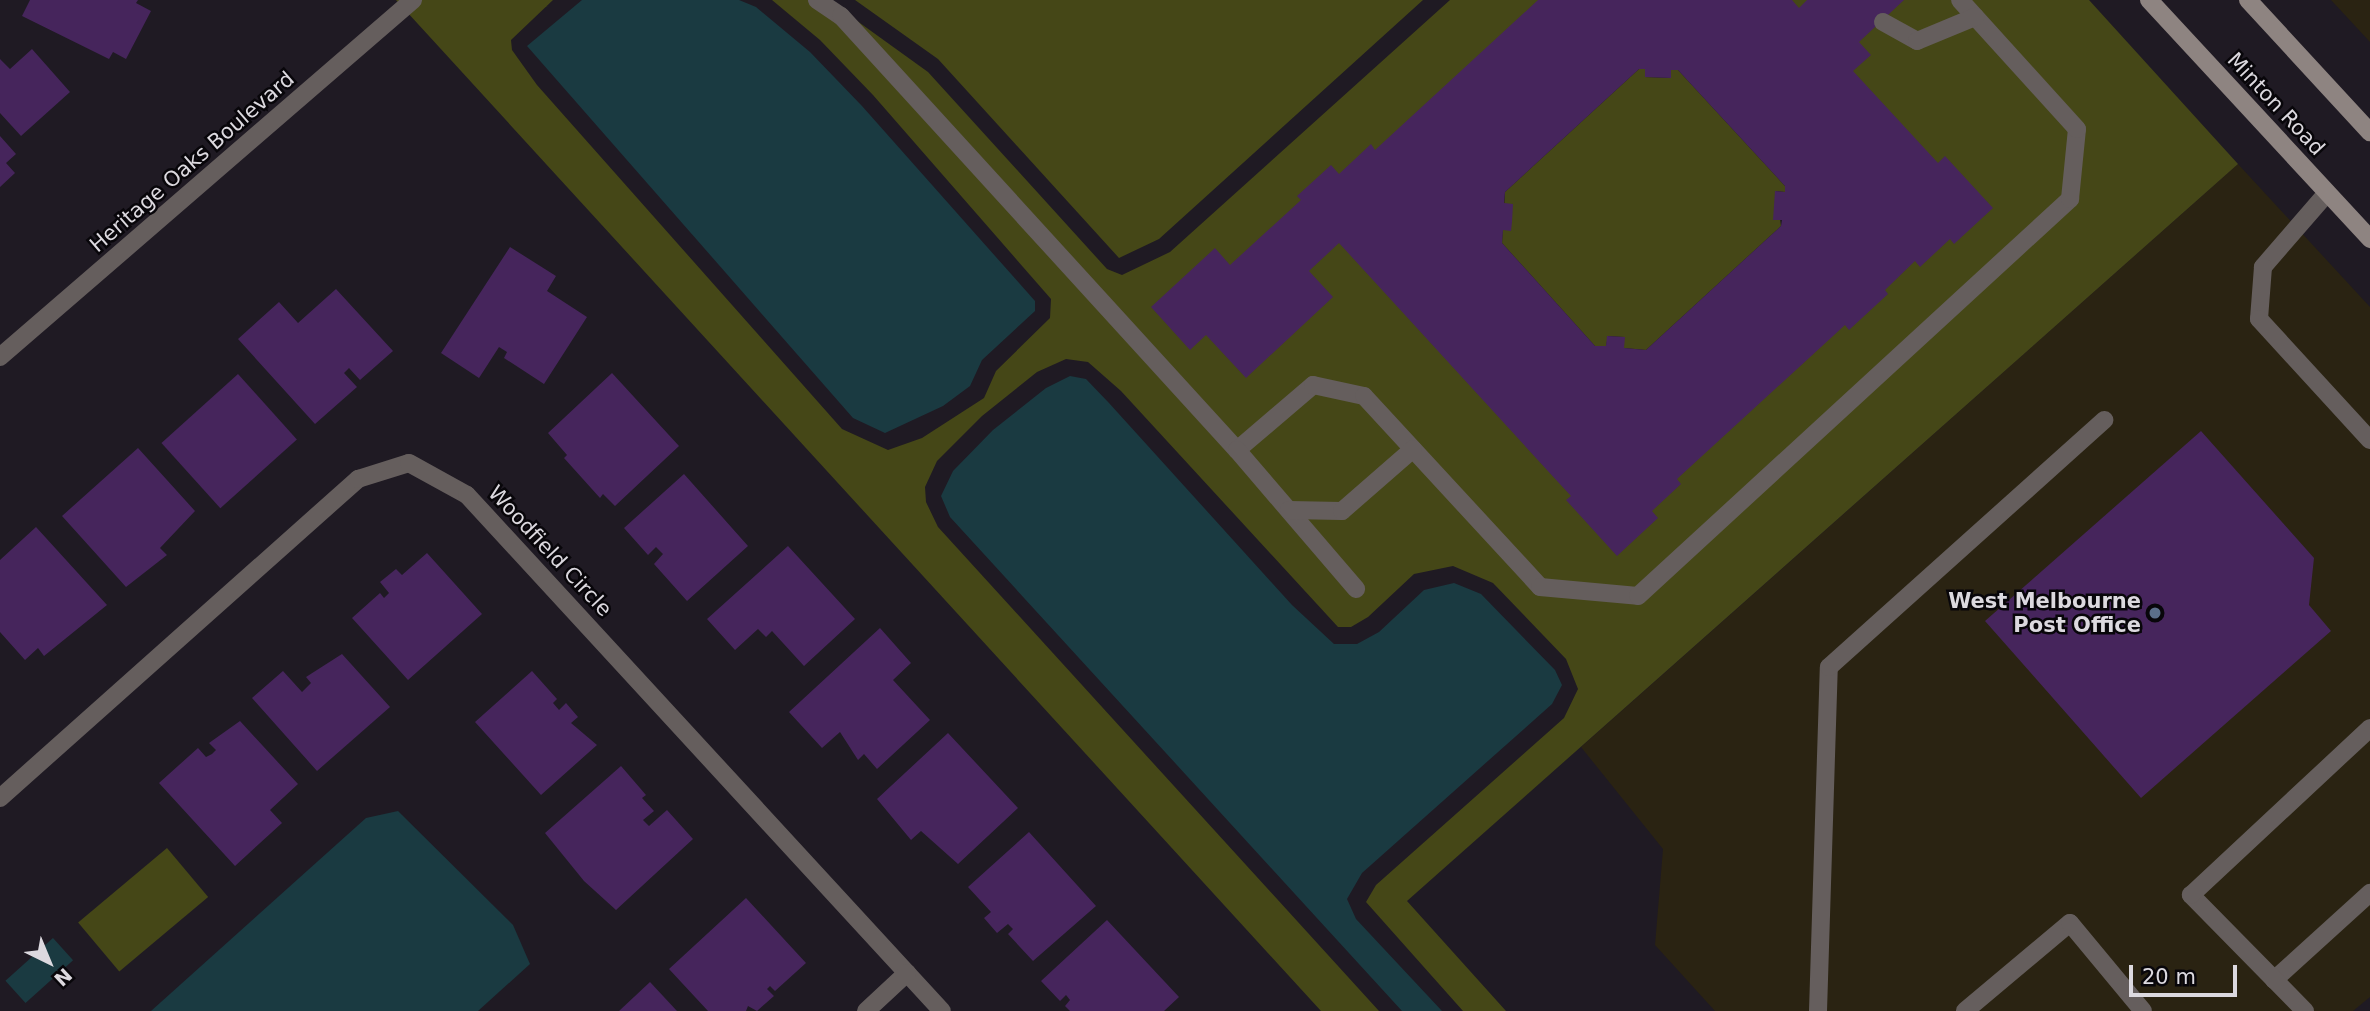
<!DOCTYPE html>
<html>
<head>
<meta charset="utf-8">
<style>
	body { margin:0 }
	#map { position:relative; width:2370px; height:1011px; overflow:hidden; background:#1f1a23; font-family:"DejaVu Sans",sans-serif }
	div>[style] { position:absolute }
	.commercial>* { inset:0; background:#2a2312 }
	.green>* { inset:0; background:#454717; transform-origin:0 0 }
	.water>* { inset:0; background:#1a3a41; transform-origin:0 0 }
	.building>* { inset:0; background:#46255c; transform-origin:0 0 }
	.service>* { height:18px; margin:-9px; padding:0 9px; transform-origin:9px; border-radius:9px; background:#655e5d }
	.minor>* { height:18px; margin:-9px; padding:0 9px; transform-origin:9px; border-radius:9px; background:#655e5d }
	.secondary>* { height:18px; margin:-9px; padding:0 9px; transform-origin:9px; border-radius:9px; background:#8e8481 }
	.dots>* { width:19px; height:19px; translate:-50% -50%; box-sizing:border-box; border:4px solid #08060a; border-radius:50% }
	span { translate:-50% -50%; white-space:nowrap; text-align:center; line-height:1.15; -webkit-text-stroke:5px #08060a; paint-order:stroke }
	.street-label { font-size:21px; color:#dcd9df }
	.poi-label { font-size:21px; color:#dcd9df; font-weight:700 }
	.right { translate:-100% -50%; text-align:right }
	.north { position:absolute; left:14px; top:927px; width:70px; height:70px; -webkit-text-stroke:5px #08060a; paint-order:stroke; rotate:137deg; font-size:19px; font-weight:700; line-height:28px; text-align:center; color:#dcd9df }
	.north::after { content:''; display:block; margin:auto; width:24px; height:32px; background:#dcd9df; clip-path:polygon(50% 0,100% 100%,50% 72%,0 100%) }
	.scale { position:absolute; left:2129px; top:965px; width:108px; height:32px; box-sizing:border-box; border:4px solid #dcd9df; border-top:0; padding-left:9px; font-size:21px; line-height:24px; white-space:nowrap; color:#dcd9df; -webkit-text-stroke:5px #08060a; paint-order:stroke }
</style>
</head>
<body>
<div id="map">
	<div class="commercial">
		<div style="clip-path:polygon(2331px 0,2370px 0,2370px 42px)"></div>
		<div style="clip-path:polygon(2238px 164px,2370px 307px,2370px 997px,2353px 1011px,1715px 1011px,1655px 945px,1663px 849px,1581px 747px)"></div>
	</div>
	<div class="green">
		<div style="clip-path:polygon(evenodd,396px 0,553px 0,511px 40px,512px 50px,537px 85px,842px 429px,888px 450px,922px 438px,984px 398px,996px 371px,1050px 318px,1051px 299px,873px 95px,820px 40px,772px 0,828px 0,928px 72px,1107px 269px,1122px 275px,1170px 252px,1450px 0,2089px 0,2238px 164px,1407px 901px,1506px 1011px,1463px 1011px,1366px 902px,1376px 885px,1564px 718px,1578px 689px,1566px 659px,1493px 583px,1453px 566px,1414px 574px,1368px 617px,1351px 627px,1338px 627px,1121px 391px,1088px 362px,1066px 359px,1037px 372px,982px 416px,937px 461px,925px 487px,926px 502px,938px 527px,1379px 1011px,1321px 1011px,396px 0,1649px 53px,1690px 59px,1801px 199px,1796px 235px,1653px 366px,1587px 360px,1486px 245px,1505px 167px,1649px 53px)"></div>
		<div style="clip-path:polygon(855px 0,1423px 0,1159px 239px,1119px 258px,938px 59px)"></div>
		<div style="clip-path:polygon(1639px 69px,1645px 69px,1645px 77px,1670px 78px,1671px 70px,1678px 70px,1785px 186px,1785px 192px,1776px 191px,1781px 226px,1646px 350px,1624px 348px,1624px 337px,1608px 336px,1606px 346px,1595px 346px,1502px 243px,1505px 192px)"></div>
		<div style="left:167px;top:848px;width:64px;height:116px;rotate:50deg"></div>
	</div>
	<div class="water">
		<div style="clip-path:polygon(582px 0,739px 0,756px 7px,810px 52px,862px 106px,1035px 301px,1035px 311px,982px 360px,970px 386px,943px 406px,885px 433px,853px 418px,527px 46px)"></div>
		<div style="clip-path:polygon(1070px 376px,1086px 379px,1109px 403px,1292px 605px,1334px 644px,1357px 644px,1379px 632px,1424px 590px,1454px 583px,1481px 594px,1555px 670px,1562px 685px,1552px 704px,1362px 873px,1347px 899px,1356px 919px,1442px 1011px,1402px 1011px,950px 517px,941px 496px,953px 471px,993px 430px,1046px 388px)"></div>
		<div style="clip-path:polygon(398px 811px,513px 925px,530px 964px,478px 1011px,151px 1011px,366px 818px)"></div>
		<div style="left:53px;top:938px;width:30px;height:64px;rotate:48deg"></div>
	</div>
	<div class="building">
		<div style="clip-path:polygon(30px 0,138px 0,136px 3px,151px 11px,126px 59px,113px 52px,109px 59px,22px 16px)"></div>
		<div style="clip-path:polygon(evenodd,1538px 0,1792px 0,1799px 8px,1807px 0,1904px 0,1859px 42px,1871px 55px,1853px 71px,1938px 163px,1945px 156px,1993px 208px,1954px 244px,1950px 239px,1920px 267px,1915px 261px,1885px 290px,1888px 294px,1849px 330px,1845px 325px,1677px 479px,1681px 484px,1652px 511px,1658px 518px,1617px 556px,1566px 500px,1571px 496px,1558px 482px,1339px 243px,1309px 271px,1333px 297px,1246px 378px,1206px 335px,1190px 350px,1151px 307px,1215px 248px,1230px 265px,1301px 200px,1297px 196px,1331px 165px,1339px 174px,1371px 144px,1375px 150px,1538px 0,1639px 69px,1645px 69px,1645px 77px,1671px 78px,1671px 70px,1678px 70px,1785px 186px,1785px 192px,1775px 191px,1773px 220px,1782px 220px,1781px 226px,1646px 350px,1624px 348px,1625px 337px,1607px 336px,1606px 346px,1595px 346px,1502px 243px,1503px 230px,1511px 231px,1512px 222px,1513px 204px,1504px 203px,1505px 192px,1639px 69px)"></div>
		<div style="clip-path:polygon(32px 49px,70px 92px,21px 136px,0 113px,0 59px,10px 69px)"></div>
		<div style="clip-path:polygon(0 136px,16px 154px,6px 163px,15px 173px,0 187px)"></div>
		<div style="clip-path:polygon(510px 247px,556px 276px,547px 291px,587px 317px,544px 384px,504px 358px,507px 352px,499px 347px,479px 378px,441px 353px)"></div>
		<div style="clip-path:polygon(336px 289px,393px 351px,360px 380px,349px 368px,344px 373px,357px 387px,315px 424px,238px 339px,279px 302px,298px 323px)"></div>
		<div style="clip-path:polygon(612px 373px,679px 446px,615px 506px,603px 494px,600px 498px,564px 458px,567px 455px,548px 433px)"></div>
		<div style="left:238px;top:374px;width:88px;height:103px;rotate:48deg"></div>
		<div style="clip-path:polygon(2201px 431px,2314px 558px,2309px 605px,2331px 631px,2141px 798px,1985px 621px)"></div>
		<div style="clip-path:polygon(138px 448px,195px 511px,160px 548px,167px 555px,126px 587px,62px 516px)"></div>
		<div style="clip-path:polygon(684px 474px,748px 546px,687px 601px,654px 564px,663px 554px,656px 547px,648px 555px,624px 528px)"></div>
		<div style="clip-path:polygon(36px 527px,107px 605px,44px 656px,38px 648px,25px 660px,0 632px,0 560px)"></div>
		<div style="clip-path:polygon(788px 546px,855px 619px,804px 666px,772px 631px,766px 637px,758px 629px,735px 650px,707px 619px)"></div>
		<div style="clip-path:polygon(427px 553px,482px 614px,408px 680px,352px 618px,380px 593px,384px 598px,389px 593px,380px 582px,396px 569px,402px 575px)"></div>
		<div style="clip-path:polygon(880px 628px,911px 663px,893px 680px,930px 720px,877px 769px,864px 754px,858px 760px,840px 732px,822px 748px,789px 712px)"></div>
		<div style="clip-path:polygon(342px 654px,390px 707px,317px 771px,252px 698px,283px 671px,302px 692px,311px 683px,306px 677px)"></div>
		<div style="clip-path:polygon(532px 671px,557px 699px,553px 703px,559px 710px,566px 703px,578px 717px,571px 723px,597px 745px,541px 795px,475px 722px)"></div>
		<div style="clip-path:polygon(240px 721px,298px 784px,270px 810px,282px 823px,235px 866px,159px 783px,198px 748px,206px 757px,212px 754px,216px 750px,209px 743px)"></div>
		<div style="clip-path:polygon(948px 733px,1018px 808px,958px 864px,921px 831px,911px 840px,877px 799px)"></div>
		<div style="clip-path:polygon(621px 766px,646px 795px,642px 798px,654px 811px,643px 820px,649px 826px,667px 810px,693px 839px,616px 910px,584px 881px,545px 833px)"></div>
		<div style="clip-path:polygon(1029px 832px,1096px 906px,1033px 961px,1008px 934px,1013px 929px,1008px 924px,997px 933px,984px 918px,991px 912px,968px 887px)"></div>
		<div style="clip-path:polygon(746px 898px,806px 963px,775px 991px,770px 986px,767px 989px,774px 996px,757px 1011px,748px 1006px,746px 1011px,708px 1011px,669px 969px)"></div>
		<div style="clip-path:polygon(1107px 920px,1179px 997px,1164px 1011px,1070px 1011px,1065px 1006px,1070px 1000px,1066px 995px,1060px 1001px,1041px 981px)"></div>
		<div style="clip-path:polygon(650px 982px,677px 1011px,619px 1011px)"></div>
	</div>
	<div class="service">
		<div style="left:817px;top:0;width:29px;rotate:34deg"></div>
		<div style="left:841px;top:16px;width:588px;rotate:47.62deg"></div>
		<div style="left:1237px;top:450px;width:100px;rotate:-40.5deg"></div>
		<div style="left:1313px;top:385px;width:52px;rotate:12.2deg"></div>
		<div style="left:1364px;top:396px;width:260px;rotate:47.3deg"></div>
		<div style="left:1540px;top:587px;width:98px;rotate:5.2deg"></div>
		<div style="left:1638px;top:596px;width:587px;rotate:-42.58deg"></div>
		<div style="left:2070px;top:199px;width:70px;rotate:-84.3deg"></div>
		<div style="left:2077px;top:129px;width:174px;rotate:-132.2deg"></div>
		<div style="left:1883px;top:22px;width:39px;rotate:29deg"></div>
		<div style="left:1917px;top:41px;width:63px;rotate:-22.5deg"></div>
		<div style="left:2327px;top:193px;width:98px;rotate:130.9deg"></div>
		<div style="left:2263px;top:267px;width:52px;rotate:94.4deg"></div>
		<div style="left:2259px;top:319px;width:164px;rotate:47.5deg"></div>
		<div style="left:1237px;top:450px;width:183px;rotate:49.4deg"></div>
		<div style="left:1289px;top:510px;width:53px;rotate:1.1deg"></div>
		<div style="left:1342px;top:511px;width:94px;rotate:-41.1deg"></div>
		<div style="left:2274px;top:980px;width:130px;rotate:-42.2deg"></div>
		<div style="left:1818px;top:1011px;width:344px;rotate:-88.2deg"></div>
		<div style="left:1829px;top:667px;width:370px;rotate:-41.9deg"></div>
		<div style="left:1965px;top:1011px;width:137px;rotate:-40deg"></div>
		<div style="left:2070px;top:923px;width:114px;rotate:50.3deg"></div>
		<div style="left:2305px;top:1011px;width:163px;rotate:-134.5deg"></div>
		<div style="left:2191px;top:895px;width:245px;rotate:-43deg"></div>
	</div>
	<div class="minor">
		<div style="left:0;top:357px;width:546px;rotate:-40.84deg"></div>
		<div style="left:0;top:798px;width:480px;rotate:-41.7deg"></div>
		<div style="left:358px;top:479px;width:53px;rotate:-17.4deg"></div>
		<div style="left:409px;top:463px;width:66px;rotate:28.9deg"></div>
		<div style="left:467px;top:495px;width:701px;rotate:47.37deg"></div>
		<div style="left:866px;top:1011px;width:56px;rotate:-42.8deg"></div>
	</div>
	<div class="secondary">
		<div style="left:2149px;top:0;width:326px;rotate:47.2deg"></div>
		<div style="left:2248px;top:0;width:180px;rotate:47.3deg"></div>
	</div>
	<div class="dots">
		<div style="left:2155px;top:613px;background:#5c6f8a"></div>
	</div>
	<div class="street-label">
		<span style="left:2276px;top:104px;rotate:47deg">Minton Road</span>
		<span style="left:192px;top:162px;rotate:-41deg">Heritage Oaks Boulevard</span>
		<span style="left:550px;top:551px;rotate:47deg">Woodfield Circle</span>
	</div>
	<div class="poi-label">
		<span class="right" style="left:2141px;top:613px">West Melbourne<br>Post Office</span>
	</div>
	<div class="north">N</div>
	<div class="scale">20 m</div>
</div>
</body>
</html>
